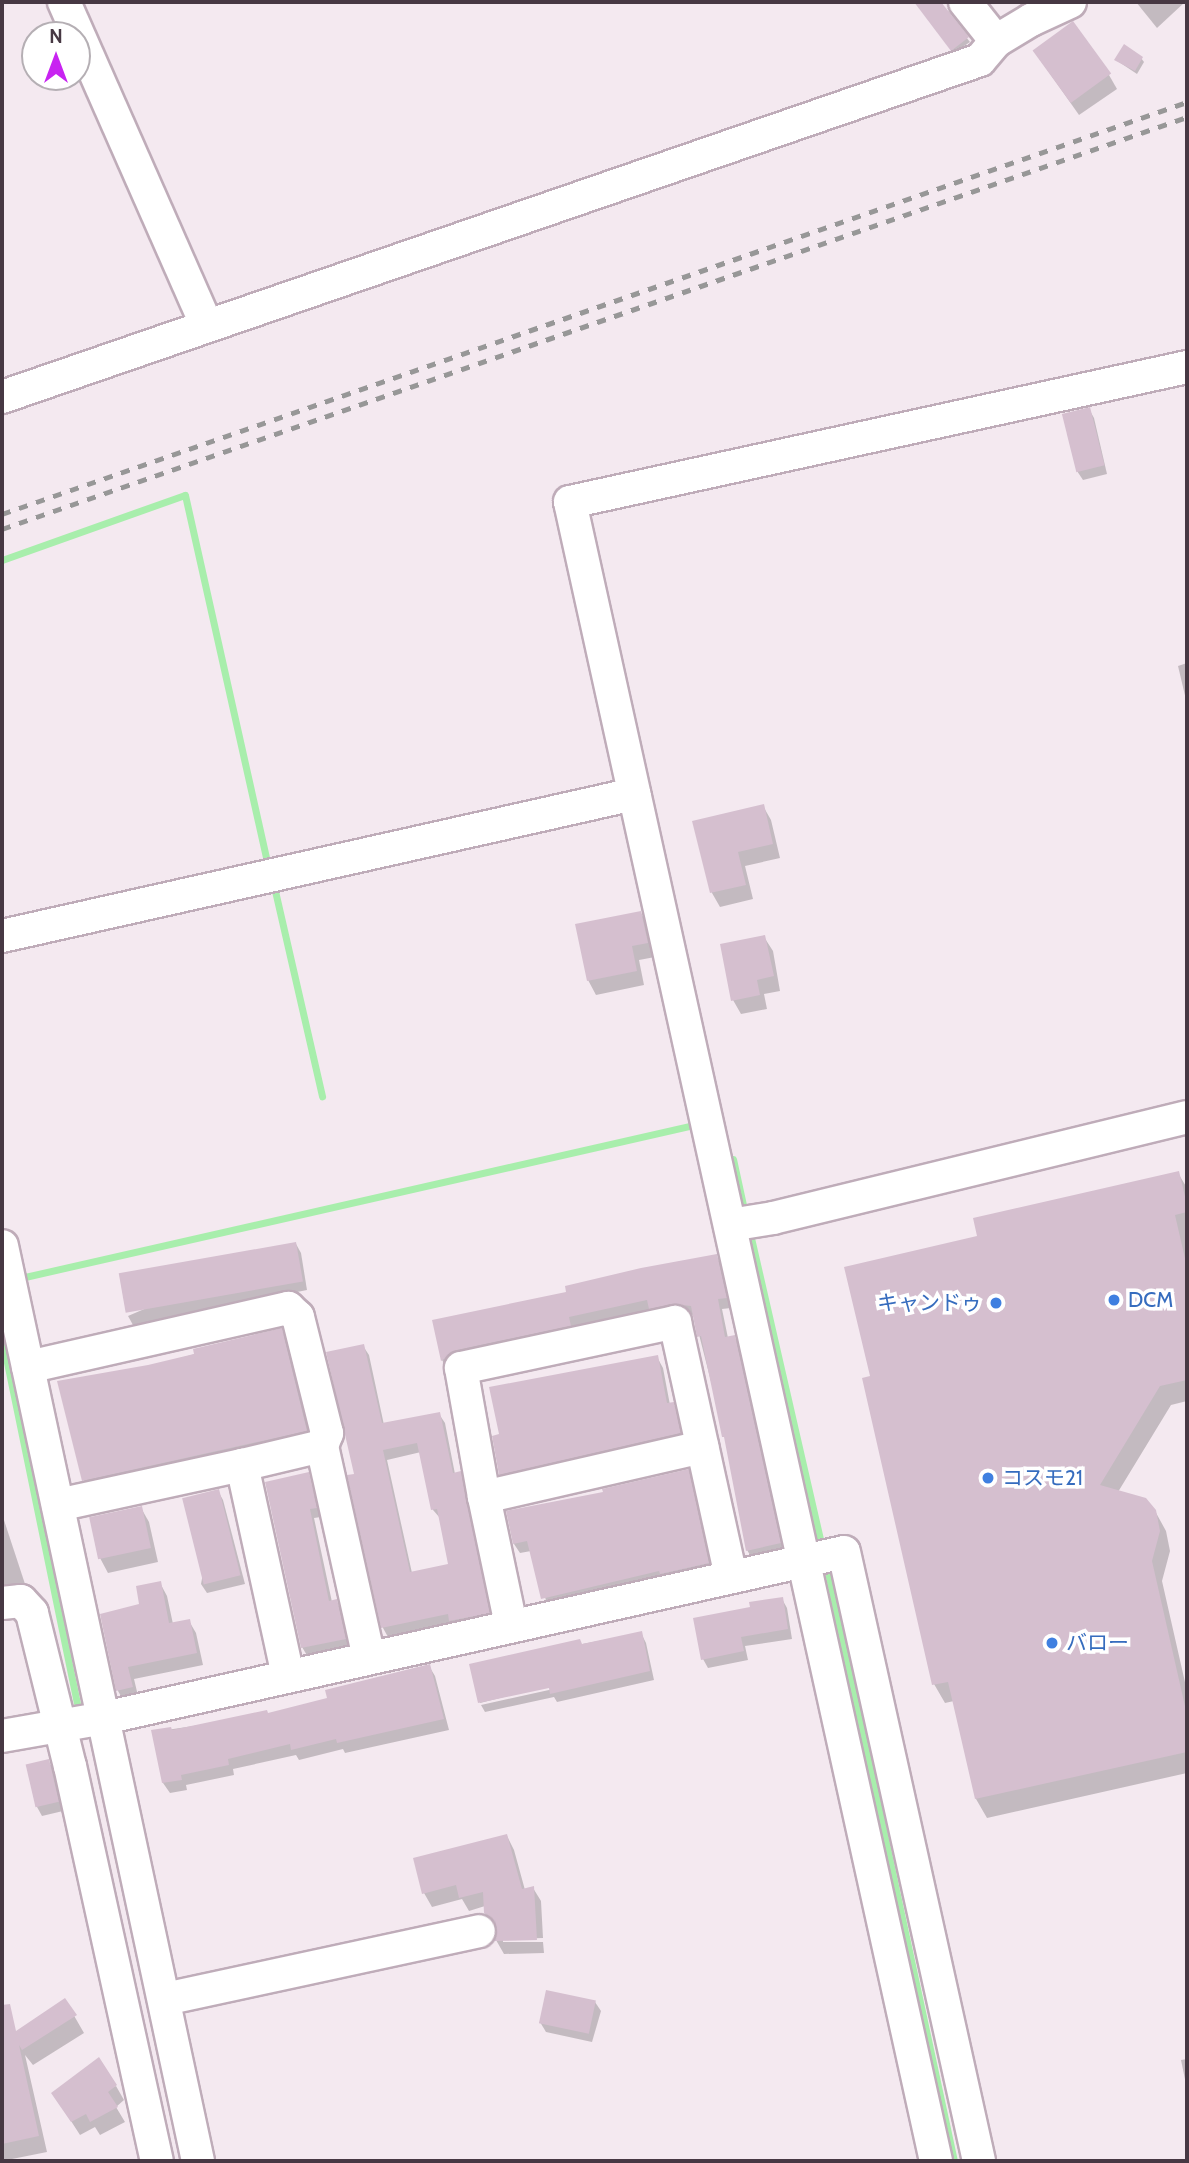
<!DOCTYPE html>
<html>
<head>
<meta charset="utf-8">
<style>
	body { margin:0 }
	#map { position:relative; width:1189px; height:2163px; overflow:hidden; background:#f4e9f0; font-family:Cabin,"Noto Sans JP",sans-serif }
	div>[style] { position:absolute }
	.shadow>* { inset:0; background:#0003 }
	.stream>* { height:7px; margin:-3.5px; padding:0 3.5px; transform-origin:3.5px; border-radius:3.5px; background:#a8eeac }
	.building>* { inset:0; background:#d5bfcf; transform-origin:0 0 }
	.roads { filter:drop-shadow(2px 0 #bfacb9) drop-shadow(-2px 0 #bfacb9) drop-shadow(0 2px #bfacb9) drop-shadow(0 -2px #bfacb9) }
	.minor>* { height:32px; margin:-16px; padding:0 16px; transform-origin:16px; border-radius:16px; background:#fff }
	.rail>* { height:5px; margin-top:-2.5px; transform-origin:0; background:repeating-linear-gradient(90deg,#979797 0 9px,transparent 0 18px) }
	.dots>* { width:19px; height:19px; translate:-50% -50%; box-sizing:border-box; border:4px solid #fff; border-radius:50% }
	span { translate:-50% -50%; white-space:nowrap; text-align:center; line-height:1.15; -webkit-text-stroke:7px #fff; paint-order:stroke }
	.shop-label { font-size:21px; color:#366cbe }
	.left { translate:0 -50%; text-align:left }
	.right { translate:-100% -50%; text-align:right }
	.frame { position:absolute; inset:0; border:4px solid #473843; pointer-events:none }
	.north { position:absolute; left:21px; top:21px; width:70px; height:70px; box-sizing:border-box; background:#fff; border:2px solid #b5afb4; border-radius:50%; rotate:0deg; font-size:19px; font-weight:700; line-height:28px; text-align:center; color:#473843 }
	.north::after { content:''; display:block; margin:auto; width:24px; height:32px; background:#c823f1; clip-path:polygon(50% 0,100% 100%,50% 72%,0 100%) }
</style>
</head>
<body>
<div id="map">
	<div class="shadow">
		<div style="clip-path:polygon(916px 2px,938px 2px,970px 42px,954px 53px)"></div>
		<div style="clip-path:polygon(1136px 2px,1185px 2px,1157px 28px)"></div>
		<div style="clip-path:polygon(1039px 58px,1109px 75px,1117px 89px,1079px 115px)"></div>
		<div style="clip-path:polygon(1141px 58px,1144px 62px,1137px 74px,1116px 60px)"></div>
		<div style="clip-path:polygon(1089px 409px,1094px 418px,1107px 474px,1083px 480px,1077px 471px)"></div>
		<div style="clip-path:polygon(1187px 663px,1187px 704px,1178px 666px)"></div>
		<div style="clip-path:polygon(763px 806px,771px 820px,780px 858px,745px 866px,753px 899px,720px 907px,712px 893px,695px 823px)"></div>
		<div style="clip-path:polygon(641px 913px,649px 928px,655px 957px,639px 960px,644px 985px,596px 995px,588px 980px)"></div>
		<div style="clip-path:polygon(764px 937px,773px 951px,780px 991px,764px 994px,767px 1009px,741px 1014px,733px 1000px)"></div>
		<div style="clip-path:polygon(1178px 1173px,1187px 1188px,1187px 1233px,1185px 1234px,1187px 1401px,1171px 1405px,1118px 1492px,1155px 1511px,1166px 1531px,1170px 1551px,1162px 1581px,1187px 1691px,1187px 1773px,987px 1818px,976px 1799px,954px 1701px,945px 1703px,934px 1684px,872px 1377px,979px 1238px)"></div>
		<div style="clip-path:polygon(296px 1244px,301px 1253px,307px 1290px,133px 1325px,128px 1316px)"></div>
		<div style="clip-path:polygon(716px 1256px,722px 1266px,731px 1308px,722px 1309px,728px 1338px,734px 1337px,740px 1347px,785px 1553px,753px 1560px,747px 1550px,727px 1444px,694px 1315px,678px 1313px,656px 1318px,651px 1310px,573px 1327px,575px 1336px,448px 1370px,442px 1360px,434px 1322px,568px 1293px)"></div>
		<div style="clip-path:polygon(281px 1330px,287px 1341px,312px 1441px,90px 1491px,84px 1480px,148px 1367px)"></div>
		<div style="clip-path:polygon(evenodd,363px 1346px,369px 1355px,384px 1425px,439px 1414px,445px 1423px,455px 1474px,460px 1473px,465px 1482px,494px 1622px,456px 1629px,452px 1623px,388px 1637px,383px 1628px,349px 1477px,356px 1475px,363px 1346px,421px 1452px,433px 1510px,440px 1518px,450px 1565px,412px 1573px,387px 1460px,421px 1452px)"></div>
		<div style="clip-path:polygon(657px 1357px,663px 1368px,670px 1405px,679px 1415px,686px 1444px,507px 1485px,500px 1474px)"></div>
		<div style="clip-path:polygon(688px 1471px,693px 1480px,713px 1572px,548px 1607px,531px 1551px,520px 1553px,514px 1544px,508px 1512px,605px 1493px)"></div>
		<div style="clip-path:polygon(308px 1474px,321px 1517px,314px 1518px,332px 1602px,336px 1601px,342px 1611px,350px 1648px,308px 1657px,302px 1647px)"></div>
		<div style="clip-path:polygon(218px 1491px,223px 1500px,245px 1584px,207px 1593px,201px 1584px)"></div>
		<div style="clip-path:polygon(141px 1508px,149px 1522px,158px 1562px,108px 1573px,100px 1558px)"></div>
		<div style="clip-path:polygon(2px 1514px,26px 1587px,2px 1590px)"></div>
		<div style="clip-path:polygon(160px 1583px,167px 1596px,173px 1624px,189px 1621px,196px 1633px,203px 1665px,134px 1679px,139px 1700px,125px 1703px,118px 1691px,102px 1615px,141px 1605px)"></div>
		<div style="clip-path:polygon(782px 1599px,787px 1608px,792px 1639px,745px 1646px,748px 1660px,708px 1668px,703px 1659px,752px 1608px)"></div>
		<div style="clip-path:polygon(641px 1633px,646px 1643px,654px 1680px,557px 1702px,554px 1697px,485px 1712px,481px 1705px,558px 1688px,557px 1684px,480px 1703px,471px 1665px)"></div>
		<div style="clip-path:polygon(429px 1666px,435px 1676px,449px 1730px,345px 1753px,343px 1749px,299px 1760px,296px 1755px,233px 1769px,234px 1775px,186px 1785px,187px 1790px,170px 1793px,163px 1783px,153px 1732px,268px 1715px,329px 1700px)"></div>
		<div style="clip-path:polygon(48px 1761px,54px 1770px,63px 1811px,42px 1816px,37px 1807px,28px 1765px)"></div>
		<div style="clip-path:polygon(507px 1836px,514px 1850px,525px 1890px,533px 1888px,541px 1901px,543px 1938px,503px 1939px,503px 1942px,543px 1942px,544px 1953px,504px 1954px,496px 1940px,498px 1930px,485px 1913px,485px 1906px,469px 1911px,462px 1899px,432px 1907px,424px 1893px)"></div>
		<div style="clip-path:polygon(65px 2000px,84px 2033px,33px 2065px,25px 2055px,47px 2152px,2px 2161px,2px 2036px,16px 2033px)"></div>
		<div style="clip-path:polygon(595px 2002px,601px 2011px,592px 2042px,546px 2032px,540px 2022px)"></div>
		<div style="clip-path:polygon(1187px 2059px,1187px 2089px,1181px 2060px)"></div>
		<div style="clip-path:polygon(116px 2086px,124px 2100px,116px 2107px,125px 2122px,100px 2135px,95px 2127px,80px 2135px,62px 2107px)"></div>
	</div>
	<div class="stream">
		<div style="left:2px;top:560px;width:194px;rotate:-19.6deg"></div>
		<div style="left:185px;top:495px;width:381px;rotate:77.4deg"></div>
		<div style="left:273px;top:882px;width:220px;rotate:77.1deg"></div>
		<div style="left:733px;top:1159px;width:56px;rotate:77.7deg"></div>
		<div style="left:749px;top:1229px;width:327px;rotate:77.1deg"></div>
		<div style="left:16px;top:1279px;width:699px;rotate:-12.8deg"></div>
		<div style="left:2px;top:1338px;width:372px;rotate:78.4deg"></div>
		<div style="left:826px;top:1563px;width:612px;rotate:77.92deg"></div>
	</div>
	<div class="building">
		<div style="clip-path:polygon(914px 2px,941px 2px,969px 37px,951px 51px)"></div>
		<div style="left:1073px;top:21px;width:65px;height:50px;rotate:54deg"></div>
		<div style="clip-path:polygon(1124px 44px,1143px 57px,1135px 71px,1114px 60px)"></div>
		<div style="left:1090px;top:407px;width:60px;height:29px;rotate:76deg"></div>
		<div style="clip-path:polygon(764px 804px,773px 844px,738px 852px,746px 885px,710px 893px,692px 821px)"></div>
		<div style="clip-path:polygon(641px 911px,648px 943px,632px 946px,637px 971px,587px 981px,575px 924px)"></div>
		<div style="clip-path:polygon(765px 935px,774px 976px,757px 980px,760px 995px,731px 1001px,720px 944px)"></div>
		<div style="clip-path:polygon(1179px 1171px,1187px 1205px,1187px 1212px,1175px 1215px,1187px 1267px,1187px 1380px,1160px 1386px,1100px 1485px,1146px 1498px,1156px 1510px,1160px 1531px,1152px 1561px,1187px 1715px,1187px 1752px,975px 1799px,948px 1682px,932px 1685px,862px 1378px,870px 1376px,844px 1267px,977px 1236px,973px 1218px)"></div>
		<div style="left:296px;top:1242px;width:40px;height:180px;rotate:80deg"></div>
		<div style="clip-path:polygon(717px 1254px,727px 1298px,718px 1299px,725px 1337px,735px 1335px,781px 1543px,746px 1551px,724px 1437px,722px 1437px,701px 1336px,697px 1337px,691px 1306px,672px 1304px,649px 1309px,647px 1300px,569px 1317px,571px 1326px,457px 1350px,441px 1361px,432px 1320px,566px 1292px,565px 1286px,641px 1268px)"></div>
		<div style="clip-path:polygon(282px 1328px,307px 1431px,82px 1481px,57px 1381px,148px 1365px,194px 1354px,193px 1349px)"></div>
		<div style="clip-path:polygon(evenodd,364px 1344px,382px 1423px,440px 1412px,453px 1473px,461px 1471px,490px 1613px,449px 1621px,448px 1614px,381px 1628px,347px 1475px,354px 1474px,326px 1352px,364px 1344px,417px 1443px,431px 1510px,437px 1509px,448px 1564px,410px 1572px,383px 1450px,417px 1443px)"></div>
		<div style="clip-path:polygon(658px 1355px,667px 1403px,674px 1402px,681px 1433px,499px 1475px,492px 1436px,499px 1434px,489px 1387px)"></div>
		<div style="clip-path:polygon(689px 1469px,709px 1563px,660px 1574px,659px 1571px,541px 1599px,527px 1541px,513px 1544px,506px 1511px,603px 1492px,602px 1489px)"></div>
		<div style="clip-path:polygon(309px 1472px,317px 1508px,310px 1509px,329px 1601px,337px 1599px,346px 1639px,301px 1648px,265px 1482px)"></div>
		<div style="left:219px;top:1489px;width:89px;height:38px;rotate:76deg"></div>
		<div style="left:142px;top:1506px;width:43px;height:54px;rotate:78deg"></div>
		<div style="clip-path:polygon(161px 1581px,169px 1623px,190px 1619px,197px 1653px,128px 1667px,133px 1687px,116px 1691px,100px 1614px,139px 1604px,136px 1586px)"></div>
		<div style="clip-path:polygon(783px 1597px,788px 1629px,741px 1637px,744px 1651px,701px 1660px,693px 1618px,750px 1607px,749px 1602px)"></div>
		<div style="clip-path:polygon(642px 1631px,650px 1671px,550px 1694px,549px 1688px,478px 1703px,469px 1664px,580px 1639px,582px 1644px)"></div>
		<div style="clip-path:polygon(430px 1664px,444px 1719px,337px 1743px,336px 1739px,291px 1750px,290px 1744px,228px 1759px,229px 1765px,181px 1775px,182px 1780px,162px 1783px,151px 1730px,171px 1727px,172px 1730px,267px 1710px,268px 1713px,327px 1698px,325px 1690px)"></div>
		<div style="left:49px;top:1759px;width:44px;height:24px;rotate:77deg"></div>
		<div style="clip-path:polygon(507px 1834px,522px 1889px,534px 1886px,537px 1940px,494px 1941px,497px 1928px,492px 1918px,484px 1913px,483px 1892px,459px 1898px,456px 1885px,422px 1894px,413px 1858px)"></div>
		<div style="left:546px;top:1990px;width:51px;height:34px;rotate:12deg"></div>
		<div style="clip-path:polygon(65px 1998px,77px 2015px,22px 2050px,19px 2045px,39px 2136px,2px 2144px,2px 2005px,10px 2004px,16px 2031px)"></div>
		<div style="clip-path:polygon(99px 2057px,117px 2085px,108px 2092px,118px 2107px,90px 2122px,86px 2114px,71px 2122px,51px 2093px)"></div>
	</div>
	<div class="roads">
		<div class="minor">
			<div style="left:64px;top:2px;width:354px;rotate:66.2deg"></div>
			<div style="left:965px;top:2px;width:50px;rotate:51.5deg"></div>
			<div style="left:2px;top:397px;width:1034px;rotate:-19.01deg"></div>
			<div style="left:980px;top:60px;width:25px;rotate:-50deg"></div>
			<div style="left:996px;top:41px;width:41px;rotate:-31deg"></div>
			<div style="left:1031px;top:20px;width:43px;rotate:-24.8deg"></div>
			<div style="left:2px;top:936px;width:648px;rotate:-12.66deg"></div>
			<div style="left:730px;top:1225px;width:44px;rotate:-9.2deg"></div>
			<div style="left:773px;top:1218px;width:426px;rotate:-13.7deg"></div>
			<div style="left:2px;top:1246px;width:936px;rotate:77.91deg"></div>
			<div style="left:28px;top:1367px;width:267px;rotate:-12.8deg"></div>
			<div style="left:288px;top:1308px;width:13px;rotate:42deg"></div>
			<div style="left:298px;top:1317px;width:120px;rotate:76deg"></div>
			<div style="left:327px;top:1433px;width:14px;rotate:111deg"></div>
			<div style="left:242px;top:1465px;width:82px;rotate:-13.4deg"></div>
			<div style="left:322px;top:1446px;width:217px;rotate:77.5deg"></div>
			<div style="left:484px;top:1497px;width:131px;rotate:-100.1deg"></div>
			<div style="left:461px;top:1368px;width:219px;rotate:-12.1deg"></div>
			<div style="left:675px;top:1322px;width:260px;rotate:77.6deg"></div>
			<div style="left:58px;top:1505px;width:188px;rotate:-12.3deg"></div>
			<div style="left:242px;top:1465px;width:216px;rotate:77.7deg"></div>
			<div style="left:2px;top:1603px;width:19px;rotate:-6deg"></div>
			<div style="left:21px;top:1601px;width:16px;rotate:47deg"></div>
			<div style="left:32px;top:1613px;width:158px;rotate:76.1deg"></div>
			<div style="left:70px;top:1766px;width:404px;rotate:77.6deg"></div>
			<div style="left:511px;top:1625px;width:131px;rotate:-101.9deg"></div>
			<div style="left:484px;top:1497px;width:224px;rotate:-12.9deg"></div>
			<div style="left:2px;top:1736px;width:104px;rotate:-10deg"></div>
			<div style="left:104px;top:1718px;width:758px;rotate:-12.64deg"></div>
			<div style="left:844px;top:1552px;width:624px;rotate:77.5deg"></div>
			<div style="left:165px;top:1999px;width:321px;rotate:-12.2deg"></div>
			<div style="left:936px;top:2161px;width:1699px;rotate:-102.44deg"></div>
			<div style="left:570px;top:502px;width:632px;rotate:-12.34deg"></div>
		</div>
	</div>
	<div class="rail">
		<div style="left:2px;top:514px;width:1255px;rotate:-19.17deg"></div>
		<div style="left:2px;top:529px;width:1255px;rotate:-19.17deg"></div>
	</div>
	<div class="dots">
		<div style="left:1114px;top:1300px;background:#3f7fe0"></div>
		<div style="left:996px;top:1303px;background:#3f7fe0"></div>
		<div style="left:988px;top:1478px;background:#3f7fe0"></div>
		<div style="left:1052px;top:1643px;background:#3f7fe0"></div>
	</div>
	<div class="shop-label">
		<span class="left" style="left:1128px;top:1300px">DCM</span>
		<span class="right" style="left:982px;top:1303px">キャンドゥ</span>
		<span class="left" style="left:1002px;top:1478px">コスモ21</span>
		<span class="left" style="left:1066px;top:1643px">バロー</span>
	</div>
	<div class="frame"></div>
	<div class="north">N</div>
</div>
</body>
</html>
